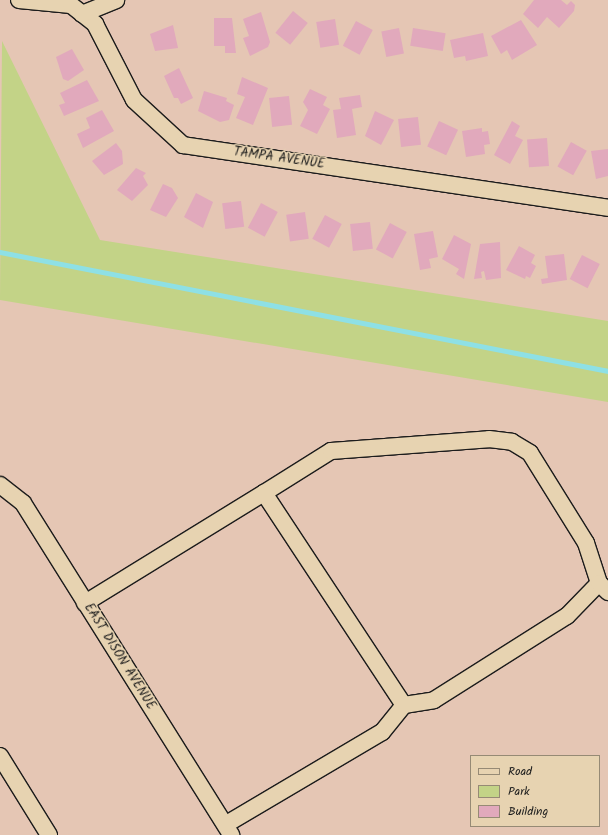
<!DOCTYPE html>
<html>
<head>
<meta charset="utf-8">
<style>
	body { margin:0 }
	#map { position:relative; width:608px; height:835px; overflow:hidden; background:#e5c6b4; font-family:Kalam,sans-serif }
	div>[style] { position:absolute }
	.green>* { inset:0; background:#c3d387 }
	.stream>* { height:4.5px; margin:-2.25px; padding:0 2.25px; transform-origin:2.25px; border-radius:2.25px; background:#8ee0e5 }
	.building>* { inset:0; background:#e1a9bc; transform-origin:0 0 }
	.roads { filter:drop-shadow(1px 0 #1c1c1c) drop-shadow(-1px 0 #1c1c1c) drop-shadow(0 1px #1c1c1c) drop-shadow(0 -1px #1c1c1c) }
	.minor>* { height:16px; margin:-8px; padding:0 8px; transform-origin:8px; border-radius:8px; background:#e7d3b1 }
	span { translate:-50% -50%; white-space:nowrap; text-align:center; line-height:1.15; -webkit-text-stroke:3px #e7d3b1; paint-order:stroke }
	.street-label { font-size:13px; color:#1c1c1c }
	.legend { position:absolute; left:470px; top:755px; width:130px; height:72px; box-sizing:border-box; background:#e7d3b1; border:1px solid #968a75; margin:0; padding:5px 7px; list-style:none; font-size:12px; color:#1c1c1c }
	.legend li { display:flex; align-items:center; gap:8px; height:20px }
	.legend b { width:20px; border:1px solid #968a75 }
</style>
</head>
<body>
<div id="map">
	<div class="green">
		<div style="clip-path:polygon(2px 41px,100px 240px,608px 321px,608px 402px,0 300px)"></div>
	</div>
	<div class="stream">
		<div style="left:0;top:252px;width:620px;rotate:11.07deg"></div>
	</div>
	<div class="building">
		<div style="clip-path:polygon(534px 0,561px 0,567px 5px,571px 1px,575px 5px,574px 11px,559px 28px,547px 17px,538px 28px,523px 14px)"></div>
		<div style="left:293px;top:11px;width:19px;height:28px;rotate:39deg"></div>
		<div style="clip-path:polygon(261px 12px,270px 42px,268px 47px,250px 56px,243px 38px,249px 36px,243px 19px)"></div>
		<div style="clip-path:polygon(214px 18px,232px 18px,236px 53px,225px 53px,225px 46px,214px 46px)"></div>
		<div style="left:335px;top:19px;width:26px;height:19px;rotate:81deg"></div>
		<div style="clip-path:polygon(521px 20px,537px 45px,512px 60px,507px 50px,501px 54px,491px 36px)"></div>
		<div style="left:356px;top:21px;width:19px;height:28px;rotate:28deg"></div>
		<div style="clip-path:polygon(173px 25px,178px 48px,155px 51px,150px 34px)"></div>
		<div style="left:399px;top:28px;width:26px;height:18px;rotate:79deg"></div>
		<div style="left:413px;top:28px;width:33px;height:18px;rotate:9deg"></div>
		<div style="clip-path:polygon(483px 33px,488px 56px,466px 61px,465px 56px,454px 58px,450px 40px)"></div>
		<div style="clip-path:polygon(72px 49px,84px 70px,68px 81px,63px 79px,56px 57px)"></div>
		<div style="clip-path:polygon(179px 68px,193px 98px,181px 104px,178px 98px,174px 98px,164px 76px)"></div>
		<div style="clip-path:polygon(242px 77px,268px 88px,253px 125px,236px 118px,245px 97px,237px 94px)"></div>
		<div style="clip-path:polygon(87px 80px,99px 101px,64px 116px,59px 105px,65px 103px,60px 93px)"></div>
		<div style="clip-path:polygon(310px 89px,327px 97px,323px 105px,330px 109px,317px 134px,300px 126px,308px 110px,303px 102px)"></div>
		<div style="clip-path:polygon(204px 91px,227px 98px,226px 101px,234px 105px,229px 120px,220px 122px,198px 111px)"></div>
		<div style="clip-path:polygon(360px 95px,362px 107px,352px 109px,356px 135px,337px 138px,333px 110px,341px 109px,339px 98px)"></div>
		<div style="left:289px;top:96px;width:29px;height:20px;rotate:84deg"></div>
		<div style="clip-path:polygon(102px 110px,114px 131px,83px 148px,77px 134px,90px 128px,86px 118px)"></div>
		<div style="clip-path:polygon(375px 111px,394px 120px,381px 145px,365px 136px)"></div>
		<div style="left:418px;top:117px;width:28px;height:20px;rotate:84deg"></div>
		<div style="left:439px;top:121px;width:21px;height:28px;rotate:25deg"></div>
		<div style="clip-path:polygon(512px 121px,520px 126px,515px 136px,523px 140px,510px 164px,494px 155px)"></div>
		<div style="clip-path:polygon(482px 128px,482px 132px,488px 131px,490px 144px,484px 145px,485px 154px,466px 157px,462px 131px)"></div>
		<div style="left:547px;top:138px;width:28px;height:20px;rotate:86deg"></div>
		<div style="left:571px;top:142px;width:18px;height:28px;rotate:29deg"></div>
		<div style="clip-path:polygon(116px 143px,122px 151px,123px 164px,104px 175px,92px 161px)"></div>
		<div style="clip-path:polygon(608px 149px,608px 176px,596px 179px,591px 151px)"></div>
		<div style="clip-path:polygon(136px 168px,146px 173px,143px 176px,148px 185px,132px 201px,117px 190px)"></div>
		<div style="clip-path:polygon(163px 184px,172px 188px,178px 198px,166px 217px,150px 210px)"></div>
		<div style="clip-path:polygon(196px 193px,213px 202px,203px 228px,184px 217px)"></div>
		<div style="left:241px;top:201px;width:26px;height:19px;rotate:83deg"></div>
		<div style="left:261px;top:203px;width:19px;height:28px;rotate:28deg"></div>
		<div style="left:305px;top:212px;width:27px;height:19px;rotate:82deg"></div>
		<div style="left:325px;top:215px;width:19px;height:27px;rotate:28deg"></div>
		<div style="left:370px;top:222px;width:27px;height:20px;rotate:84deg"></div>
		<div style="left:390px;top:223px;width:19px;height:30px;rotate:28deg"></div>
		<div style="clip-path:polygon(433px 231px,438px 257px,429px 259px,431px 268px,420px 270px,414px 234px)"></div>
		<div style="clip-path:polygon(454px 235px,471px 244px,464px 279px,456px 274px,459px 269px,442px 259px)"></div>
		<div style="clip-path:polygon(500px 242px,501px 278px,486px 280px,484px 271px,481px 272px,482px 278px,474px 279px,480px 244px)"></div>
		<div style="clip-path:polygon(519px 246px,535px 255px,531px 263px,536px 266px,530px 278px,526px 276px,525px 279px,506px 270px)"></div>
		<div style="clip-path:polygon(564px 254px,567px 280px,542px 284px,541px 279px,548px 278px,545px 256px)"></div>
		<div style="left:582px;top:255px;width:20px;height:27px;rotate:27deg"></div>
	</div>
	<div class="roads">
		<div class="minor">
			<div style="left:19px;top:0;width:52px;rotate:5.5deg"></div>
			<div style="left:71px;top:5px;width:31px;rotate:38deg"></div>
			<div style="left:95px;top:24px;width:85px;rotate:62.8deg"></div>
			<div style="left:134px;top:100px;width:67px;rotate:42.6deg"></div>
			<div style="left:183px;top:145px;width:430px;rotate:8.4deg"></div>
			<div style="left:82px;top:14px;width:37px;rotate:-22deg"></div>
			<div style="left:0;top:485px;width:29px;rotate:38deg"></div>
			<div style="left:23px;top:503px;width:392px;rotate:57.9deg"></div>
			<div style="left:264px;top:493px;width:79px;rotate:-32.1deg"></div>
			<div style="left:331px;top:451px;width:158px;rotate:-4.3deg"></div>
			<div style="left:489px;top:439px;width:23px;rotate:7deg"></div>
			<div style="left:512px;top:442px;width:21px;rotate:31deg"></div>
			<div style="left:530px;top:453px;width:106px;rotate:58.1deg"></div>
			<div style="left:586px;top:543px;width:42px;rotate:72deg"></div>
			<div style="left:85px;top:603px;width:210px;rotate:-31.6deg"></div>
			<div style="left:264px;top:493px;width:254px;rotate:56.6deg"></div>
			<div style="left:404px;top:705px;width:35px;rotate:129deg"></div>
			<div style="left:382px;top:732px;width:182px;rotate:149.4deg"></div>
			<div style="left:404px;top:705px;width:30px;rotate:-9deg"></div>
			<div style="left:434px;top:700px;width:157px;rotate:-32.3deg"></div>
			<div style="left:567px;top:616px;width:46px;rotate:-45.9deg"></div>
			<div style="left:599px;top:583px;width:13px;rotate:45deg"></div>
			<div style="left:0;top:756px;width:93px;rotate:58.2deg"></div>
		</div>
	</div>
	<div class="street-label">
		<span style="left:279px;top:159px;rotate:8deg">TAMPA AVENUE</span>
		<span style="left:119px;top:657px;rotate:58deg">EAST DISON AVENUE</span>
	</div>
	<ul class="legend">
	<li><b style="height:5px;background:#e7d3b1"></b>Road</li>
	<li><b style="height:11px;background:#c3d387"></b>Park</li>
	<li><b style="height:11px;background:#e1a9bc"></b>Building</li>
	</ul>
</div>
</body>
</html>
